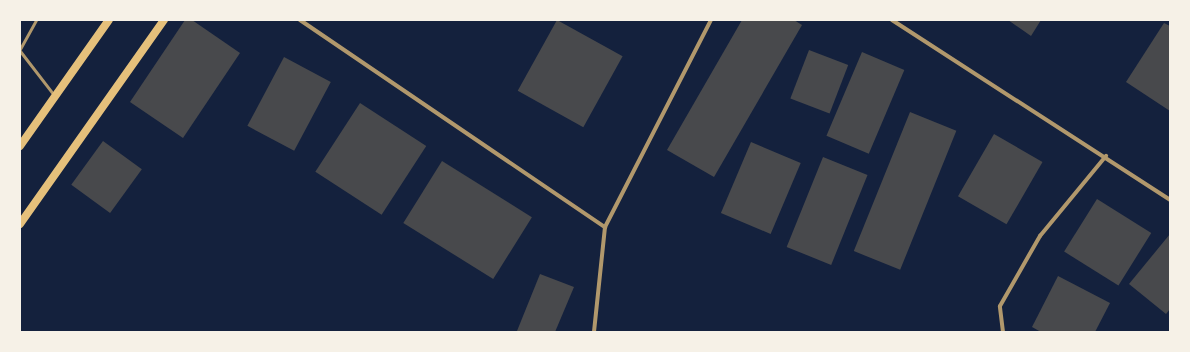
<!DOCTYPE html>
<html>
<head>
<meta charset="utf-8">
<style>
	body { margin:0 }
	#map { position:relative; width:1190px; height:352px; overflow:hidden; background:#14213d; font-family:"IBM Plex Serif",serif }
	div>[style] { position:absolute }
	.building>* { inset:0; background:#48494c; transform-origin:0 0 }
	.service>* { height:3px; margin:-1.5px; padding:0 1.5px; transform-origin:1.5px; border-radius:1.5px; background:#b1986c }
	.minor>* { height:4px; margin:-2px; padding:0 2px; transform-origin:2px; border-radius:2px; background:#b1986c }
	.secondary>* { height:8px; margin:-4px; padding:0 4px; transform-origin:4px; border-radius:4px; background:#e5c07b }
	span { translate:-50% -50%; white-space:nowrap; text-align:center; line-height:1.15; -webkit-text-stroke:4px #f6f1e7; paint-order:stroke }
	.frame { position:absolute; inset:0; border:21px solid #f6f1e7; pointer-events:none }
</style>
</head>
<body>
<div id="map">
	<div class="building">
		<div style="clip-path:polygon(185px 20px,192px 20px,240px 53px,183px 138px,130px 102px)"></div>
		<div style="left:557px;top:20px;width:75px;height:81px;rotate:29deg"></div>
		<div style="clip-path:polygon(742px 20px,794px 20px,802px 25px,714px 177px,667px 150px)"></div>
		<div style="clip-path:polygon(1008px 20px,1041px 20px,1031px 36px)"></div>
		<div style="clip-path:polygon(1164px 23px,1170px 26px,1170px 111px,1126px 82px)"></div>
		<div style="left:809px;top:50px;width:42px;height:52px;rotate:21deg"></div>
		<div style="left:862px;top:52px;width:46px;height:91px;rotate:23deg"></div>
		<div style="left:284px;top:57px;width:53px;height:78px;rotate:28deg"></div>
		<div style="left:360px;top:103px;width:79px;height:82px;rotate:33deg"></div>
		<div style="left:910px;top:112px;width:50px;height:150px;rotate:22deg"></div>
		<div style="left:994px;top:134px;width:56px;height:72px;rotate:30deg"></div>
		<div style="left:103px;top:141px;width:48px;height:54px;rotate:36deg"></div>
		<div style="left:751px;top:142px;width:54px;height:77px;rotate:23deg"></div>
		<div style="left:823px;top:157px;width:48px;height:97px;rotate:22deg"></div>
		<div style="left:442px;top:161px;width:106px;height:73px;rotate:32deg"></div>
		<div style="left:1097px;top:199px;width:64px;height:62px;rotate:32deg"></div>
		<div style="clip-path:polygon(1170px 234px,1170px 309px,1166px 314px,1129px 284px)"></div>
		<div style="clip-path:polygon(540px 274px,574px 287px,555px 332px,519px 332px,517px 331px)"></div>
		<div style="clip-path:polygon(1058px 276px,1110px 303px,1095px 332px,1041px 332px,1032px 327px)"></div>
	</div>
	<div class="service">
		<div style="left:20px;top:49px;width:33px;rotate:-61deg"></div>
		<div style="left:20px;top:51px;width:56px;rotate:52.3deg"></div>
	</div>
	<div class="minor">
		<div style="left:300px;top:20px;width:369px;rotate:34.2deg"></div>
		<div style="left:605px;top:227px;width:106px;rotate:96deg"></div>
		<div style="left:892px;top:20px;width:331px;rotate:32.9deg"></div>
		<div style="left:605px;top:227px;width:233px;rotate:-62.9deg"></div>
		<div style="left:1003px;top:332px;width:26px;rotate:-97deg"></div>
		<div style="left:1000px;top:306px;width:81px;rotate:-60.3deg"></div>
		<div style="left:1040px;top:236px;width:104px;rotate:-50.5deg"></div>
	</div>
	<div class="secondary">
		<div style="left:20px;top:146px;width:154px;rotate:-54.8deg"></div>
		<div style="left:20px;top:224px;width:250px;rotate:-54.8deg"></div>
	</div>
	<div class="frame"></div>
</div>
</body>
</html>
